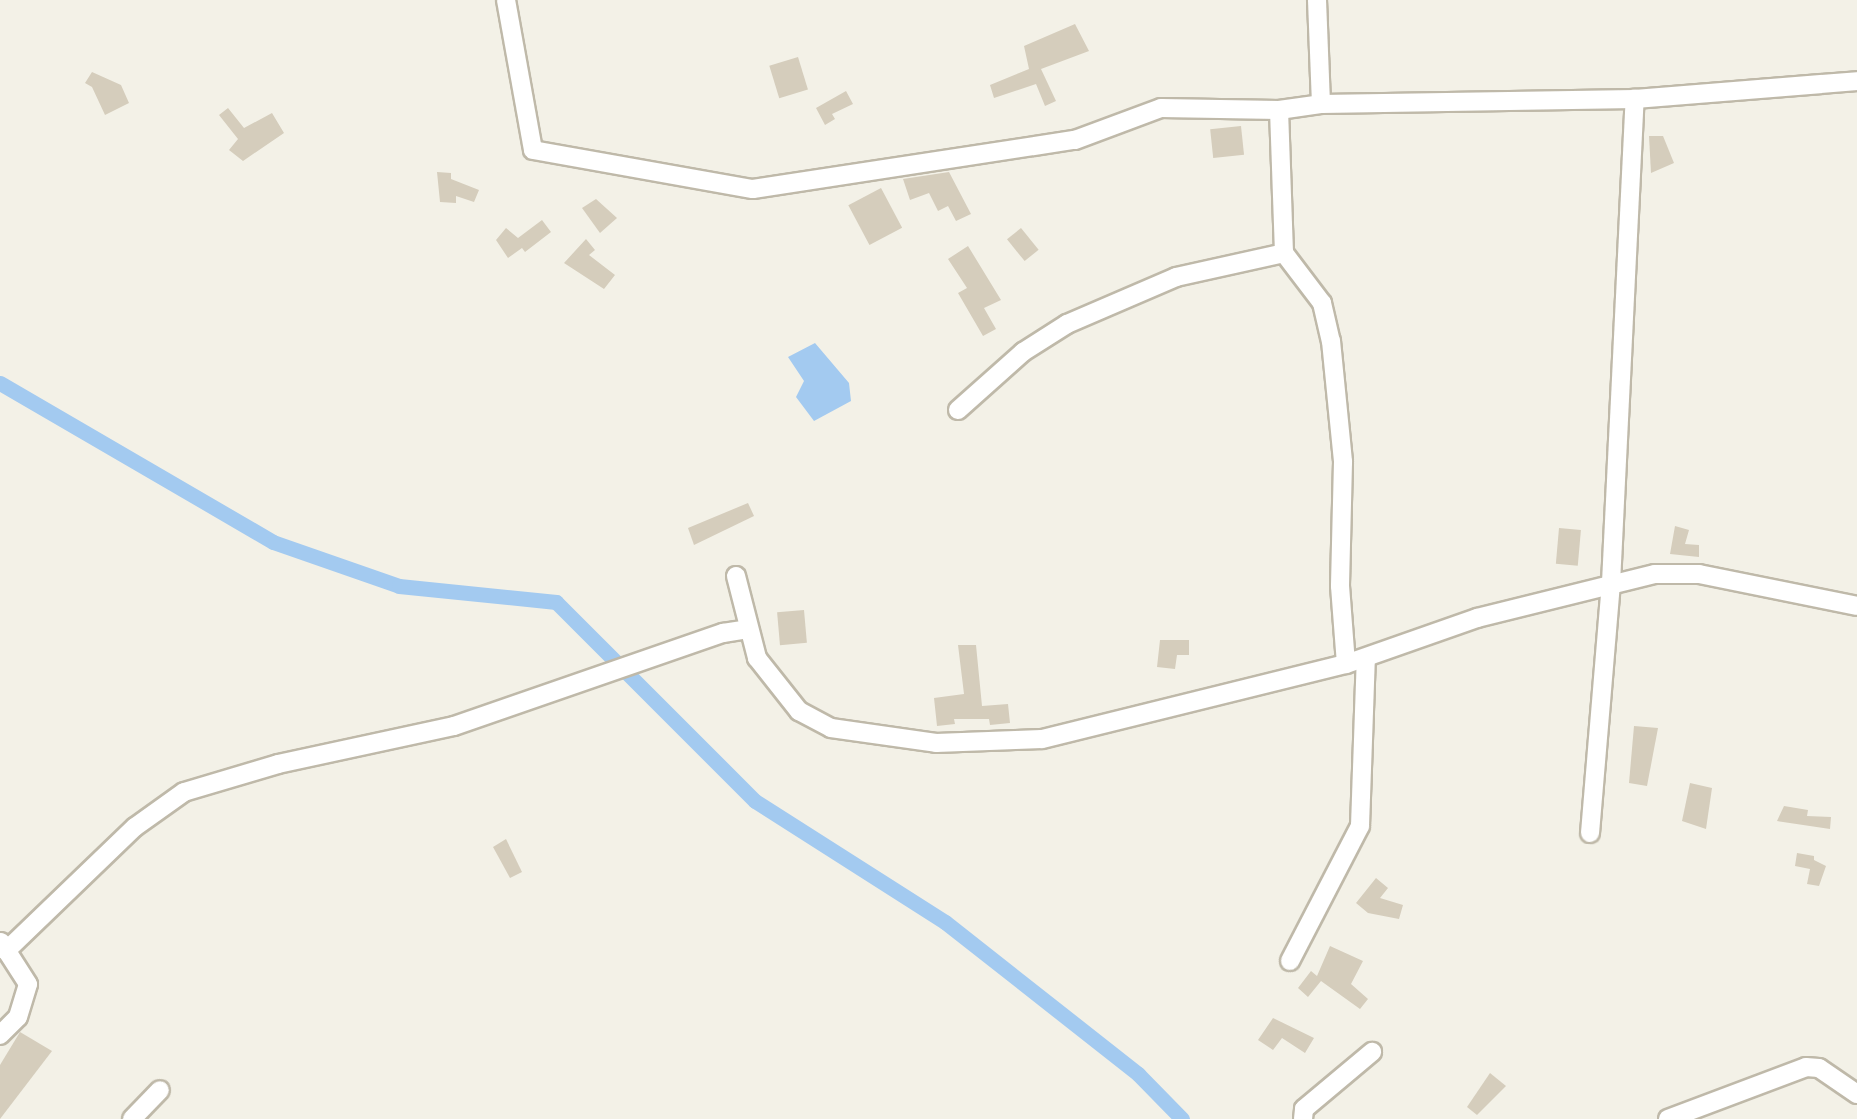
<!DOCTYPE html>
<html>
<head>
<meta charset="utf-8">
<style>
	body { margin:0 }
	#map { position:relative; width:1857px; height:1119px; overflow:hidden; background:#f3f1e7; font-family:"Fira Sans",sans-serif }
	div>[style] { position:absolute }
	.water>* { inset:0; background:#a3caf0 }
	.canal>* { height:15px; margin:-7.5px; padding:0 7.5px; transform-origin:7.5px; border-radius:7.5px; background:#a3caf0 }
	.building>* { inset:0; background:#d5cdbc; transform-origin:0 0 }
	.roads { filter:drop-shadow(2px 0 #bfb9a9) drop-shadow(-2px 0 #bfb9a9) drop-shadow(0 2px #bfb9a9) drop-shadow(0 -2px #bfb9a9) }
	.minor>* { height:18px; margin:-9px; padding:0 9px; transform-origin:9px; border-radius:9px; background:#fff }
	span { translate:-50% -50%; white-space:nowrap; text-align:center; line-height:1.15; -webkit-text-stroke:10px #fff; paint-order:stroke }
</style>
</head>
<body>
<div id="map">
	<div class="water">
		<div style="clip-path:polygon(815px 343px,849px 383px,851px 401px,814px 421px,796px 397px,804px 381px,788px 357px)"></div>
	</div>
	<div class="canal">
		<div style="left:0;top:383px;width:316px;rotate:30.2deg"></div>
		<div style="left:273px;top:542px;width:133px;rotate:19.2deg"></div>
		<div style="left:399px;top:586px;width:158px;rotate:5.8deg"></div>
		<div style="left:556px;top:602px;width:281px;rotate:45deg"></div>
		<div style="left:755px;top:801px;width:225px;rotate:32.5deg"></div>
		<div style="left:945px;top:922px;width:246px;rotate:38.2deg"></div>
		<div style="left:1138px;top:1074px;width:63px;rotate:45.6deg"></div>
	</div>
	<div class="building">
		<div style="clip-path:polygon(1075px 24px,1089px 51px,1041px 69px,1056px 101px,1045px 106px,1036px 84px,994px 98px,990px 85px,1029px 69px,1024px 46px)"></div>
		<div style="left:798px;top:57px;width:34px;height:30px;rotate:73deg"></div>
		<div style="clip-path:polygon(92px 72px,121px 85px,129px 103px,105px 115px,92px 87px,85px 83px)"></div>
		<div style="clip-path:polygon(846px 91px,853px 104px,832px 114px,835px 119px,825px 125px,816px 108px)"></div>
		<div style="clip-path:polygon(228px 108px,244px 128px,272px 113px,284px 133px,243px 161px,229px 150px,238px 139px,219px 115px)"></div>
		<div style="left:1241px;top:126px;width:29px;height:31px;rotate:84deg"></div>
		<div style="clip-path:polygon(1649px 136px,1663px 136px,1674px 163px,1651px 173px)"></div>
		<div style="clip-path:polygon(437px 172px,451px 173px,451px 179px,479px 190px,474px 202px,456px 196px,456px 203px,440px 202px)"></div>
		<div style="clip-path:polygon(949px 172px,971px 214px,956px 221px,948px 206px,938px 211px,929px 193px,910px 200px,903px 179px)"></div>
		<div style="left:881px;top:188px;width:45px;height:37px;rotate:62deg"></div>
		<div style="clip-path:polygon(596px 199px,617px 218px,600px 233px,582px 208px)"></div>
		<div style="clip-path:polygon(542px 220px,551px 232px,525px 252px,522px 248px,508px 258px,496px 240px,506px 228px,518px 238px)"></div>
		<div style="left:1021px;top:228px;width:28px;height:18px;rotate:51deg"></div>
		<div style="clip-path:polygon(586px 239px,595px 250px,589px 255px,615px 275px,604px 289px,564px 263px)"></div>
		<div style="clip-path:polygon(968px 246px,1001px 300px,984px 308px,996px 329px,983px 336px,958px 293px,967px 288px,948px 259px)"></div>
		<div style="clip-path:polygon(748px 503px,754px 516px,694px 545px,688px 528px)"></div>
		<div style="clip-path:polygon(1675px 526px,1689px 530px,1685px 544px,1699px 545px,1699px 557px,1670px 554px)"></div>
		<div style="left:1559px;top:528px;width:22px;height:36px;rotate:5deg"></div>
		<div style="left:804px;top:610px;width:33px;height:27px;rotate:85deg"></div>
		<div style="clip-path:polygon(1160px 640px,1189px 640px,1189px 655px,1177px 655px,1175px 669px,1157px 667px)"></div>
		<div style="clip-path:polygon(958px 645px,976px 645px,982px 706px,1008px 704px,1010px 723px,990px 725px,989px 719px,954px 719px,955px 724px,937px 726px,934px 698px,964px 694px)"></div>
		<div style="clip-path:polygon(1634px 726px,1658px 728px,1647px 786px,1629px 783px)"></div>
		<div style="clip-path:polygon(1690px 783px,1712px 788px,1706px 829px,1682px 821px)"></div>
		<div style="clip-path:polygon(1784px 806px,1808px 810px,1807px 816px,1831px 817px,1830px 829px,1777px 821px)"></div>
		<div style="clip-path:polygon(506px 839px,522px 872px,510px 878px,493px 847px)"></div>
		<div style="clip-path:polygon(1797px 853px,1814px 856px,1814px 860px,1826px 866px,1819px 886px,1807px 884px,1810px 869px,1795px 866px)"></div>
		<div style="clip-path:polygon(1376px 878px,1388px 888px,1380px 898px,1403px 905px,1399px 919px,1368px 913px,1356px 903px)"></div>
		<div style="clip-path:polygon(1330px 946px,1363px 961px,1351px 984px,1368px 999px,1360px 1009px,1321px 981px,1308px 997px,1298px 988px,1311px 971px,1317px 976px)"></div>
		<div style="clip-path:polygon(1273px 1018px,1314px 1038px,1305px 1053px,1282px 1038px,1273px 1050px,1258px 1040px)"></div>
		<div style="clip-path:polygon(20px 1032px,52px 1051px,0 1119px,0 1065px)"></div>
		<div style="clip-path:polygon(1490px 1073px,1506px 1086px,1477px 1115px,1467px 1107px)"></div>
	</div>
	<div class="roads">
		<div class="minor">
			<div style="left:506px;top:0;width:152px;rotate:79.8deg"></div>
			<div style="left:533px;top:150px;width:223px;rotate:10.1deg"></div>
			<div style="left:753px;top:189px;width:326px;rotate:-8.7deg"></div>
			<div style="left:1075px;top:140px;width:92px;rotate:-20.4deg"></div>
			<div style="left:1161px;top:108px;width:118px;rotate:1deg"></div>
			<div style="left:1279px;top:110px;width:42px;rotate:-8.1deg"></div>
			<div style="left:1321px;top:104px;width:314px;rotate:-0.9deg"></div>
			<div style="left:1635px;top:99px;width:223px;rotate:-4.6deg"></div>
			<div style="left:1317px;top:0;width:104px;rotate:87.8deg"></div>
			<div style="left:1284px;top:253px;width:63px;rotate:52.8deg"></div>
			<div style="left:1322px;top:303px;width:39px;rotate:77deg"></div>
			<div style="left:1331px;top:341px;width:122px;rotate:84.3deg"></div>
			<div style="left:1343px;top:462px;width:124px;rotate:91.4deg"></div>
			<div style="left:1340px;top:586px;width:78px;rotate:85.6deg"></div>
			<div style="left:958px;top:410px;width:87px;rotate:-41.7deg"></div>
			<div style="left:1023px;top:352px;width:52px;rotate:-32.5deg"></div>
			<div style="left:1067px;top:324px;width:119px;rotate:-23.3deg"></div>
			<div style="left:1176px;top:277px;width:111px;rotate:-12.5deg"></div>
			<div style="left:1284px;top:253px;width:143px;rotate:-92deg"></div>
			<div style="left:736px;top:576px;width:85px;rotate:75.6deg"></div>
			<div style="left:757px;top:658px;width:68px;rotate:51.6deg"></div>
			<div style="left:799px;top:711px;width:36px;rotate:28deg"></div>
			<div style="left:831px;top:728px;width:106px;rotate:8.1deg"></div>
			<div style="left:936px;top:743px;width:106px;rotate:-2.2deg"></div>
			<div style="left:1042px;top:739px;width:313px;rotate:-13.9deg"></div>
			<div style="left:1346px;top:664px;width:139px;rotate:-19.3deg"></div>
			<div style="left:1477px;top:618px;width:183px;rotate:-13.9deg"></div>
			<div style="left:1655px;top:574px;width:44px"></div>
			<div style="left:1699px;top:574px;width:161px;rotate:11.4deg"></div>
			<div style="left:1590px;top:833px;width:251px;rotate:-85.2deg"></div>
			<div style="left:1611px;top:583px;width:485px;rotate:-87.2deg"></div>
			<div style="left:6px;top:951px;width:179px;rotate:-43.9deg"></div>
			<div style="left:135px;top:827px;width:60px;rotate:-35.5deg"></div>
			<div style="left:184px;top:792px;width:98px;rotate:-16.6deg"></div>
			<div style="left:278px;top:764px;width:180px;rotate:-12.2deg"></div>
			<div style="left:454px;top:726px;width:285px;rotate:-19.1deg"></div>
			<div style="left:723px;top:633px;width:25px;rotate:-9deg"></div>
			<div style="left:1290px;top:961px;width:152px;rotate:-62.6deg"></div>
			<div style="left:1360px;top:826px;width:168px;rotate:-88deg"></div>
			<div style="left:0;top:1035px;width:25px;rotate:-45deg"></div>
			<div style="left:18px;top:1017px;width:34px;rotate:-73deg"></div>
			<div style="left:28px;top:984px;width:50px;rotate:-122.7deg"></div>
			<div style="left:132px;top:1119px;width:40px;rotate:-46deg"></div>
			<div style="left:1303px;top:1119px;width:10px;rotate:-84deg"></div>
			<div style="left:1304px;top:1109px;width:89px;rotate:-40deg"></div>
			<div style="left:1668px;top:1119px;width:147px;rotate:-20.6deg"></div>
			<div style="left:1806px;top:1067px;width:13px;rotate:4deg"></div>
			<div style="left:1819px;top:1068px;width:46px;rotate:34.4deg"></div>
		</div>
	</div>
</div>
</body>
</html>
